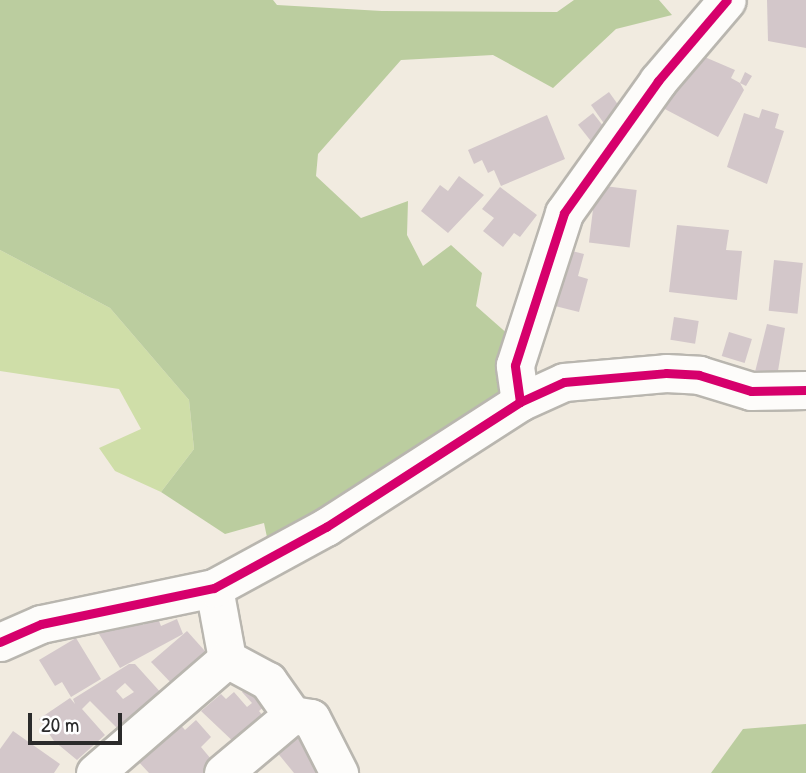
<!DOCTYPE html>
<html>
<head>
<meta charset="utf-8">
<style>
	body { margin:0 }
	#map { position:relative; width:806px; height:773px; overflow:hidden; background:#f1ebe0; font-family:"Patrick Hand",sans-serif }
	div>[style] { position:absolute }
	.green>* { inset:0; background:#cfdea8 }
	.forest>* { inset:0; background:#bbcd9f }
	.building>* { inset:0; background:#d3c7ca; transform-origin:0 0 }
	.roads { filter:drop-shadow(2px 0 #b9b6af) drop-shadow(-2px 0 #b9b6af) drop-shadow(0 2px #b9b6af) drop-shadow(0 -2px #b9b6af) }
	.street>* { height:37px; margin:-18.5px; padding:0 18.5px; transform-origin:18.5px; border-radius:18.5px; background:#fdfcfa }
	.cycleway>* { height:9px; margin:-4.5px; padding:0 4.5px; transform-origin:4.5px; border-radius:4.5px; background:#d6006c }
	span { translate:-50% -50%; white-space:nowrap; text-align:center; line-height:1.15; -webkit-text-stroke:7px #fff; paint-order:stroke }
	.scale { position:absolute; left:28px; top:713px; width:94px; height:32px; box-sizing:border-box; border:4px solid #2b2b2b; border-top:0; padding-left:9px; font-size:21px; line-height:24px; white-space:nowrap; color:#2b2b2b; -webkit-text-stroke:5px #fff; paint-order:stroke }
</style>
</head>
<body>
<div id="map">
	<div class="green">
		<div style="clip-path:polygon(0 250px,110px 308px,189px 400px,194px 449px,161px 492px,115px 471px,99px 448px,141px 429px,119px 389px,0 371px)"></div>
	</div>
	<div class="forest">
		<div style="clip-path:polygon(0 0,273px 0,277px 5px,382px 11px,557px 12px,574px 0,659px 0,672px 15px,616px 29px,553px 88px,493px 55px,401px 60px,318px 154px,316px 176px,361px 218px,408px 201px,407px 235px,423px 266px,451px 245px,482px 273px,476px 306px,510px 336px,501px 393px,268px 542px,264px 523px,225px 534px,161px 492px,194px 449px,189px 400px,110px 308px,0 250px)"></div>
		<div style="clip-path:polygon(806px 724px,806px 773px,711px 773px,743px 729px)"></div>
	</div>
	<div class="building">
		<div style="clip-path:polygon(767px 0,806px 0,806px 48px,768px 41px)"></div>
		<div style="clip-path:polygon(693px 52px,735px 70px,731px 78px,740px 83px,745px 72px,752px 76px,746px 86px,740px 83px,744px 90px,718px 137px,661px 107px)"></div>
		<div style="clip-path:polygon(609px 92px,624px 113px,610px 132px,591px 105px)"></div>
		<div style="clip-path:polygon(762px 109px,779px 114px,775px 128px,784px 131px,767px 184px,727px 167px,744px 113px,759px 118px)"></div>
		<div style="left:593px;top:113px;width:24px;height:19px;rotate:52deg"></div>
		<div style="clip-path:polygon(547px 115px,565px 159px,501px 186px,494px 170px,488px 173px,482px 160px,474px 164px,468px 150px)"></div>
		<div style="clip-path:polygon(459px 176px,484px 195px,448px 233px,421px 211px,440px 185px,448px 191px)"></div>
		<div style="left:596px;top:185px;width:41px;height:58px;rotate:7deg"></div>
		<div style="clip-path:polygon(500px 187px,537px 215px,520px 237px,514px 233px,503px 247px,483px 231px,494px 218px,482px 209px)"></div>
		<div style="clip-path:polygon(677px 225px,729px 230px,726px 250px,742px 251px,737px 300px,669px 292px)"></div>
		<div style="clip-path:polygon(572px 251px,584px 254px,578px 276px,588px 279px,579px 312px,555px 306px)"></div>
		<div style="left:774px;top:260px;width:29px;height:51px;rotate:6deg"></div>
		<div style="left:674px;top:317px;width:25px;height:23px;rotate:9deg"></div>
		<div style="clip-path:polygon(767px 324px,785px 328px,777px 377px,755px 372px)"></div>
		<div style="left:729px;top:332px;width:24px;height:25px;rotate:17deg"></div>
		<div style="clip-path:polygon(157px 616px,161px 626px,177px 619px,183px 634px,120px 668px,99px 634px,123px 617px,138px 618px,143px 625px)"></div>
		<div style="clip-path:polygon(187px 631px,213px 660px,175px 687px,151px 662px)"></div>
		<div style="clip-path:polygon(76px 638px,101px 679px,71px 697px,62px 682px,55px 686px,39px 660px)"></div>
		<div style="clip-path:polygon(evenodd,129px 664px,135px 664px,163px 695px,124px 735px,90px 701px,82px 709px,105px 735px,77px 760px,54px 741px,39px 719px,70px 698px,75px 704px,73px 699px,129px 664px,125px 683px,134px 692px,123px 699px,116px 691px,125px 683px)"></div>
		<div style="clip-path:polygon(249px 685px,267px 704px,259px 711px,267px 721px,238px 746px,201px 711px,221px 694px,226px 699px,234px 692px,247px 707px,252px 703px,242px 692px)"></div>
		<div style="clip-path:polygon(196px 720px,211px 737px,201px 747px,216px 765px,206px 773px,149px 773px,136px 759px,179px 723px,185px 730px)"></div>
		<div style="clip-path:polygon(306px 726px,344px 773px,294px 773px,276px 751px)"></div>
		<div style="clip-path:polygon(13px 731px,60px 764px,54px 773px,0 773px,0 749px)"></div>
	</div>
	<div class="roads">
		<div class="street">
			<div style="left:520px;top:402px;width:37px;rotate:-98deg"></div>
			<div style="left:515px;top:365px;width:160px;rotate:-72.1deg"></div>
			<div style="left:564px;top:213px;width:162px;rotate:-54.5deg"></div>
			<div style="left:658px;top:81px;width:106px;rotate:-49.6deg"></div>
			<div style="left:214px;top:588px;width:72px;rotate:79.6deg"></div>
			<div style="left:0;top:642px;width:45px;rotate:-23.7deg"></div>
			<div style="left:41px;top:624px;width:177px;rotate:-11.8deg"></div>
			<div style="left:214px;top:588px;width:128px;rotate:-28.6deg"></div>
			<div style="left:326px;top:527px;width:231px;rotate:-32.8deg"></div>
			<div style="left:520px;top:402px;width:48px;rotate:-24.4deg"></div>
			<div style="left:564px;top:382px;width:102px;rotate:-5deg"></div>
			<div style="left:666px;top:373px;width:33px;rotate:3deg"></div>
			<div style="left:699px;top:375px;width:54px;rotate:17.1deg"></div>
			<div style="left:751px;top:391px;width:55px;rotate:-1deg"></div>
			<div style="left:292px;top:715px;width:19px;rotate:9deg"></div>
			<div style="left:311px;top:718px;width:62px;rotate:63deg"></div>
			<div style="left:95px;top:773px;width:174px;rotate:-40.8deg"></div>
			<div style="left:223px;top:773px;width:90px;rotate:-40deg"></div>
			<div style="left:292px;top:715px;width:42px;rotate:-125.2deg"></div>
			<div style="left:268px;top:681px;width:47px;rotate:-151.8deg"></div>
		</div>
	</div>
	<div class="cycleway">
		<div style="left:520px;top:402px;width:37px;rotate:-98deg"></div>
		<div style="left:515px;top:365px;width:160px;rotate:-72.1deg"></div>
		<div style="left:564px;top:213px;width:162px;rotate:-54.5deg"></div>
		<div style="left:658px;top:81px;width:106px;rotate:-49.6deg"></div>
		<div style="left:0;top:642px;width:45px;rotate:-23.7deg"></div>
		<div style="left:41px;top:624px;width:177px;rotate:-11.8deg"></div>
		<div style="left:214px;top:588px;width:128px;rotate:-28.6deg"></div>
		<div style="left:326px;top:527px;width:231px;rotate:-32.8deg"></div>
		<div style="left:520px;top:402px;width:48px;rotate:-24.4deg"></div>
		<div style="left:564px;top:382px;width:102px;rotate:-5deg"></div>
		<div style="left:666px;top:373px;width:33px;rotate:3deg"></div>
		<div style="left:699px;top:375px;width:54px;rotate:17.1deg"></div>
		<div style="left:751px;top:391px;width:55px;rotate:-1deg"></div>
	</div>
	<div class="scale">20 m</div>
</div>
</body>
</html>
